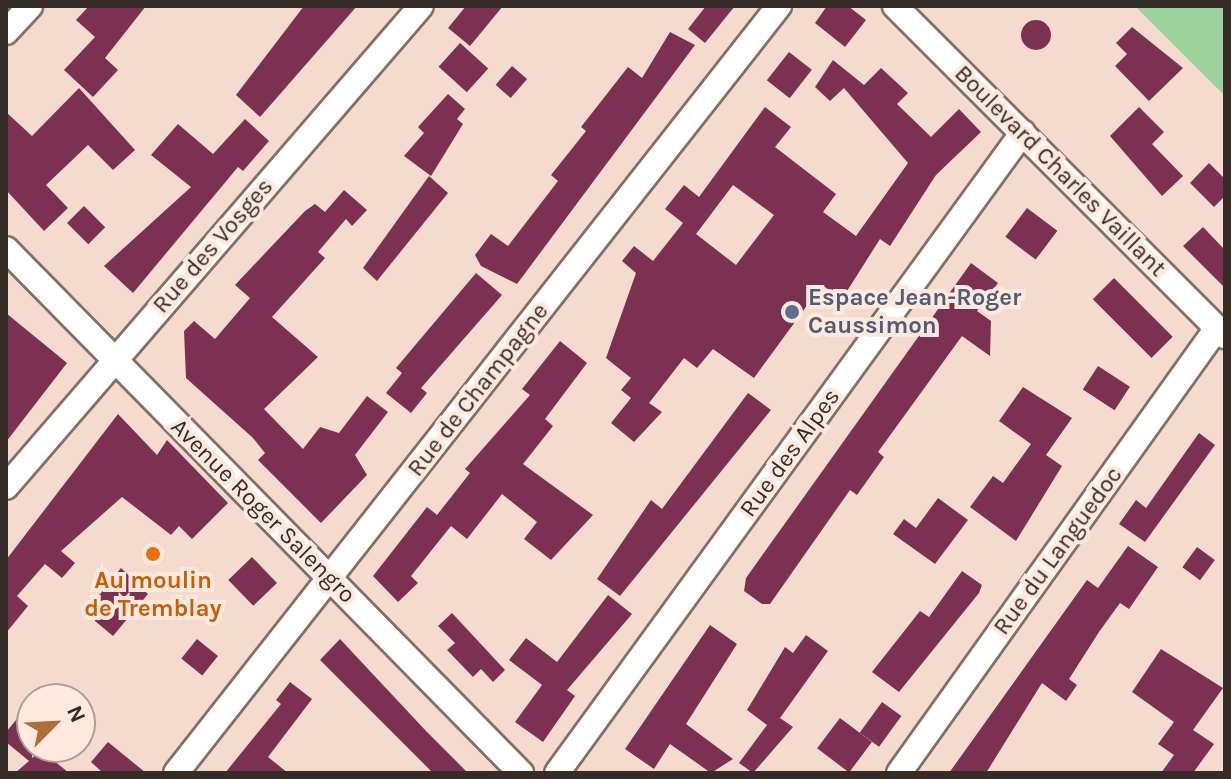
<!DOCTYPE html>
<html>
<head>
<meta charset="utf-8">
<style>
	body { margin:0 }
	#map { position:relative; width:1231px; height:779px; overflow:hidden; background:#f5dbce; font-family:Karla,sans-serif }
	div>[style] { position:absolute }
	.green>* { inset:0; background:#9dd19d }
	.building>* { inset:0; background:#7d3152; transform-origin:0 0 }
	.round { border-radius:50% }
	.roads { filter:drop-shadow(2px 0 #856e63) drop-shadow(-2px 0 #856e63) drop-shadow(0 2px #856e63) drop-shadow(0 -2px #856e63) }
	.street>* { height:24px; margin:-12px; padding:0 12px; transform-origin:12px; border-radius:12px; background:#fff }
	.dots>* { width:22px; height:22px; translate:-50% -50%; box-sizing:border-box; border:4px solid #ffe9df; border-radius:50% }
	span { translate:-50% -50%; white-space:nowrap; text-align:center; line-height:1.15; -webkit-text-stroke:8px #ffe9df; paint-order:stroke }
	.street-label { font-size:24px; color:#362c27 }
	.service-label { font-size:24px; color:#4e5e75; font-weight:700 }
	.left { translate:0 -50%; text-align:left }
	.food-label { font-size:24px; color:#c56008; font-weight:700 }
	.frame { position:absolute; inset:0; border:8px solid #362c27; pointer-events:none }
	.north { position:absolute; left:16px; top:683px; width:80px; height:80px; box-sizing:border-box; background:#ffe9df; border:2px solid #af9d95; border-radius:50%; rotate:66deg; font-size:22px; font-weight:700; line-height:32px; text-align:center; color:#362c27 }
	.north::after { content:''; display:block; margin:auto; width:28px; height:36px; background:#ad7034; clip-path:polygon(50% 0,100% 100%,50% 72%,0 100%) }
</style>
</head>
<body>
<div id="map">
	<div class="green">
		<div style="clip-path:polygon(1135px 6px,1225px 6px,1225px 96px)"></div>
	</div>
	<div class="building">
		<div style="clip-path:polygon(89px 6px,146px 6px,105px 58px,118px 70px,93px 97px,64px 70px,95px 37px,76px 20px)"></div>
		<div style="clip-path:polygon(304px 6px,357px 6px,260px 117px,236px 95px)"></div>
		<div style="clip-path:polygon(466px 6px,503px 6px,470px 46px,448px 28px)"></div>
		<div style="clip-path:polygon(706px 6px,735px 6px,705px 43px,688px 29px)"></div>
		<div style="clip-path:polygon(827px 6px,848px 6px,866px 20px,845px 47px,815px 23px)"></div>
		<div class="round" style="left:1021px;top:20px;width:30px;height:30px"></div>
		<div style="clip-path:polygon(1132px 27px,1183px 68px,1149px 101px,1115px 66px,1127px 54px,1116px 43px)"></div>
		<div style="clip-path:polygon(670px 32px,695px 45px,517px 284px,481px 266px,475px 255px,491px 234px,508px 246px,558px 181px,551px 175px,586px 131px,581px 127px,628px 67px,642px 78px)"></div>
		<div style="left:460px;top:43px;width:38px;height:32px;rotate:42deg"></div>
		<div style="left:789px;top:52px;width:29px;height:36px;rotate:38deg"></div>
		<div style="clip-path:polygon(evenodd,833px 60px,864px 85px,881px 68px,908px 93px,897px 104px,931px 137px,959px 109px,981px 132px,936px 175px,890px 246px,880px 239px,842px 299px,822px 285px,754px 378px,713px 349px,697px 368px,684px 358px,649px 403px,662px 412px,634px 442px,611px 423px,631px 398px,621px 390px,631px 378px,606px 358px,636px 273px,622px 261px,634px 246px,653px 261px,683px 223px,665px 209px,684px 185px,699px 197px,765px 107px,791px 127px,775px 147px,836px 194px,823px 212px,856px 236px,908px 163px,844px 88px,830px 101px,815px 87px,833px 60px,733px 185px,774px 215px,736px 265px,696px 234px,733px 185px)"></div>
		<div style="left:512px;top:66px;width:20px;height:25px;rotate:41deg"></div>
		<div style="clip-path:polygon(79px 88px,135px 150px,113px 170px,88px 145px,46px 185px,68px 208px,44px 231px,6px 190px,6px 112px,32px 136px)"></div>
		<div style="clip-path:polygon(448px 94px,465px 109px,457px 119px,463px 124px,431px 176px,404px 156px,424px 133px,418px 127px)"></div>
		<div style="clip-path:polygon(1139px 107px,1164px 132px,1152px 144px,1183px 176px,1162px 196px,1110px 136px)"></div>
		<div style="clip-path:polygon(245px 119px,269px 141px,243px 171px,238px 167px,133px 293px,104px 266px,191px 187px,151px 155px,178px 124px,213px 154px)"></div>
		<div style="clip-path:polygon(1209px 163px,1225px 179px,1225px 196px,1214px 207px,1190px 183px)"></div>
		<div style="clip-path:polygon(429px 176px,448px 193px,377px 281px,363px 268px)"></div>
		<div style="clip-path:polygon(344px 190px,367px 210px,352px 226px,346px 219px,318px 252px,325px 258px,272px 317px,318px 357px,264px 409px,303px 449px,320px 427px,339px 433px,367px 396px,388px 412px,355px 455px,367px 475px,321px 523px,258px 460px,265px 453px,253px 438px,186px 378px,184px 331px,194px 321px,215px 339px,250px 298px,235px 285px,305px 211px,315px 204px,325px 212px)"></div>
		<div style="left:84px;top:206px;width:30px;height:24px;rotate:45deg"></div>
		<div style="left:1027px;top:208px;width:38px;height:36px;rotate:37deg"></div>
		<div style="clip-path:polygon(1203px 227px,1225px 250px,1225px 288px,1183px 246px)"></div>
		<div style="clip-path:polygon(971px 263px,998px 283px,977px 311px,991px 321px,990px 356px,962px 336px,878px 452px,884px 457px,857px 495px,850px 490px,770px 604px,762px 604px,744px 591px,746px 578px)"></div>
		<div style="clip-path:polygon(476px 273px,502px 295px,421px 388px,427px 393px,411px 413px,386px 393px,402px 373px,396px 368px)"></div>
		<div style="left:1114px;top:278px;width:83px;height:30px;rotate:45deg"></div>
		<div style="clip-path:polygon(6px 313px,67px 363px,6px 442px)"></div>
		<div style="clip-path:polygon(560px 341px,587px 363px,545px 419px,553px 426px,523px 464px,593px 515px,551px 560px,524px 539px,537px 522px,502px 494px,467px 539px,451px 526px,411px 576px,418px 583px,398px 602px,373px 576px,427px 507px,446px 522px,437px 515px,470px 473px,465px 469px,530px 395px,522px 389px)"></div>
		<div style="left:1098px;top:366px;width:38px;height:28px;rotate:33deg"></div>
		<div style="clip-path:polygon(1023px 387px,1072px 418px,1046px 455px,1062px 466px,1016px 541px,970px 507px,993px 476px,1003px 483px,1031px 444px,999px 421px)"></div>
		<div style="clip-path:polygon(748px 393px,771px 410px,620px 596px,597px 579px,651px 500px,662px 509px)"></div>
		<div style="clip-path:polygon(118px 414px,157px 455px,167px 440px,228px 503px,192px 539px,179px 526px,171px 535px,122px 497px,61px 551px,75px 563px,62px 578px,45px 564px,17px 596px,28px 606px,6px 633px,6px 560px)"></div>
		<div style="clip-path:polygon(1199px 433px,1215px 445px,1145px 542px,1119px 524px,1136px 500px,1146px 508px)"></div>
		<div style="clip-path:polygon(938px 498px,968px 520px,935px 564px,893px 534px,904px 519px,916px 528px)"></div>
		<div style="clip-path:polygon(1128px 546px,1158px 567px,1129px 609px,1120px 603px,1099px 632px,1069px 679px,1077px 685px,1066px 701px,1042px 683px,986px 773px,949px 773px,1087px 580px,1098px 588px)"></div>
		<div style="left:1197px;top:547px;width:22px;height:25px;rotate:36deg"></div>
		<div style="left:252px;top:557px;width:36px;height:33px;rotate:46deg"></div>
		<div style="clip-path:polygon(121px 568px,148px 594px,113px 636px,95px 621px,92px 604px)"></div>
		<div style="clip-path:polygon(962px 571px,982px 585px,979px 593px,899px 692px,872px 672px,920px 611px,929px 617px)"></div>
		<div style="clip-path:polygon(608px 595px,632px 614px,567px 690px,575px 696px,543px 742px,515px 722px,542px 685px,509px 660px,526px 638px,557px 662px)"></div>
		<div style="clip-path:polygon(452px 613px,505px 670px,493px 682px,481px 669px,473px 677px,447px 650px,455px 643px,438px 626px)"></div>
		<div style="clip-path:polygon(710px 625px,737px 644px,686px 724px,733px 759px,711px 773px,670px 744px,654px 769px,625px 749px)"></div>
		<div style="clip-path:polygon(806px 635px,828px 651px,780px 718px,793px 727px,753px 773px,739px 763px,767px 725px,747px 710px,785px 647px,793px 653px)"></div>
		<div style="left:197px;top:639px;width:27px;height:25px;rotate:39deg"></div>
		<div style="clip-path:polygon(340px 639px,426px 731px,468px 773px,433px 773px,320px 660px)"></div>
		<div style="clip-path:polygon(1161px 649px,1223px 688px,1193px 730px,1214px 744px,1193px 773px,1161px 773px,1174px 755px,1158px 744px,1174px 722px,1132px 692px)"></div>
		<div style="clip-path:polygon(290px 682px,312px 699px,268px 757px,288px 773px,225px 773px,281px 704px,276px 700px)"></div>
		<div style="clip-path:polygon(32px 701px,32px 758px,41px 750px,69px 773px,15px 773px,29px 761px,6px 742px,6px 732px)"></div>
		<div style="left:882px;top:702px;width:24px;height:38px;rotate:36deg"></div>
		<div style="left:840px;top:718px;width:40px;height:38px;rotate:37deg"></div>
		<div style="clip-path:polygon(108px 742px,146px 773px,103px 773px,91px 762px)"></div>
	</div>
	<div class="roads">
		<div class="street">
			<div style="left:895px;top:6px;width:467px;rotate:45deg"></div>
			<div style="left:6px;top:32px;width:35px;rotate:-47deg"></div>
			<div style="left:6px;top:249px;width:735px;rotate:45.5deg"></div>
			<div style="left:6px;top:487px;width:635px;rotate:-49.21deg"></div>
			<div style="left:176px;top:773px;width:976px;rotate:-51.83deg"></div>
			<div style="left:557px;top:773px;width:792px;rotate:-53.98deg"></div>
			<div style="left:899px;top:773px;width:547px;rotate:-54.45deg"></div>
		</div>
	</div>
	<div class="dots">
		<div style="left:792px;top:312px;background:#5c6f8a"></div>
		<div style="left:153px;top:554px;background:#e8710a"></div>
	</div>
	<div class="street-label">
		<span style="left:1060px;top:171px;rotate:45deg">Boulevard Charles Vaillant</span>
		<span style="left:213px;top:246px;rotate:-49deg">Rue des Vosges</span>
		<span style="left:478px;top:390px;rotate:-52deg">Rue de Champagne</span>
		<span style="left:790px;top:453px;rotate:-54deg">Rue des Alpes</span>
		<span style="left:263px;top:511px;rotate:45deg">Avenue Roger Salengro</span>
		<span style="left:1058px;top:551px;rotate:-54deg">Rue du Languedoc</span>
	</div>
	<div class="service-label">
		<span class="left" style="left:808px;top:312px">Espace Jean-Roger<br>Caussimon</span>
	</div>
	<div class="food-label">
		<span style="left:153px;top:595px">Au moulin<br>de Tremblay</span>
	</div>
	<div class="frame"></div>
	<div class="north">N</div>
</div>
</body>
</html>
